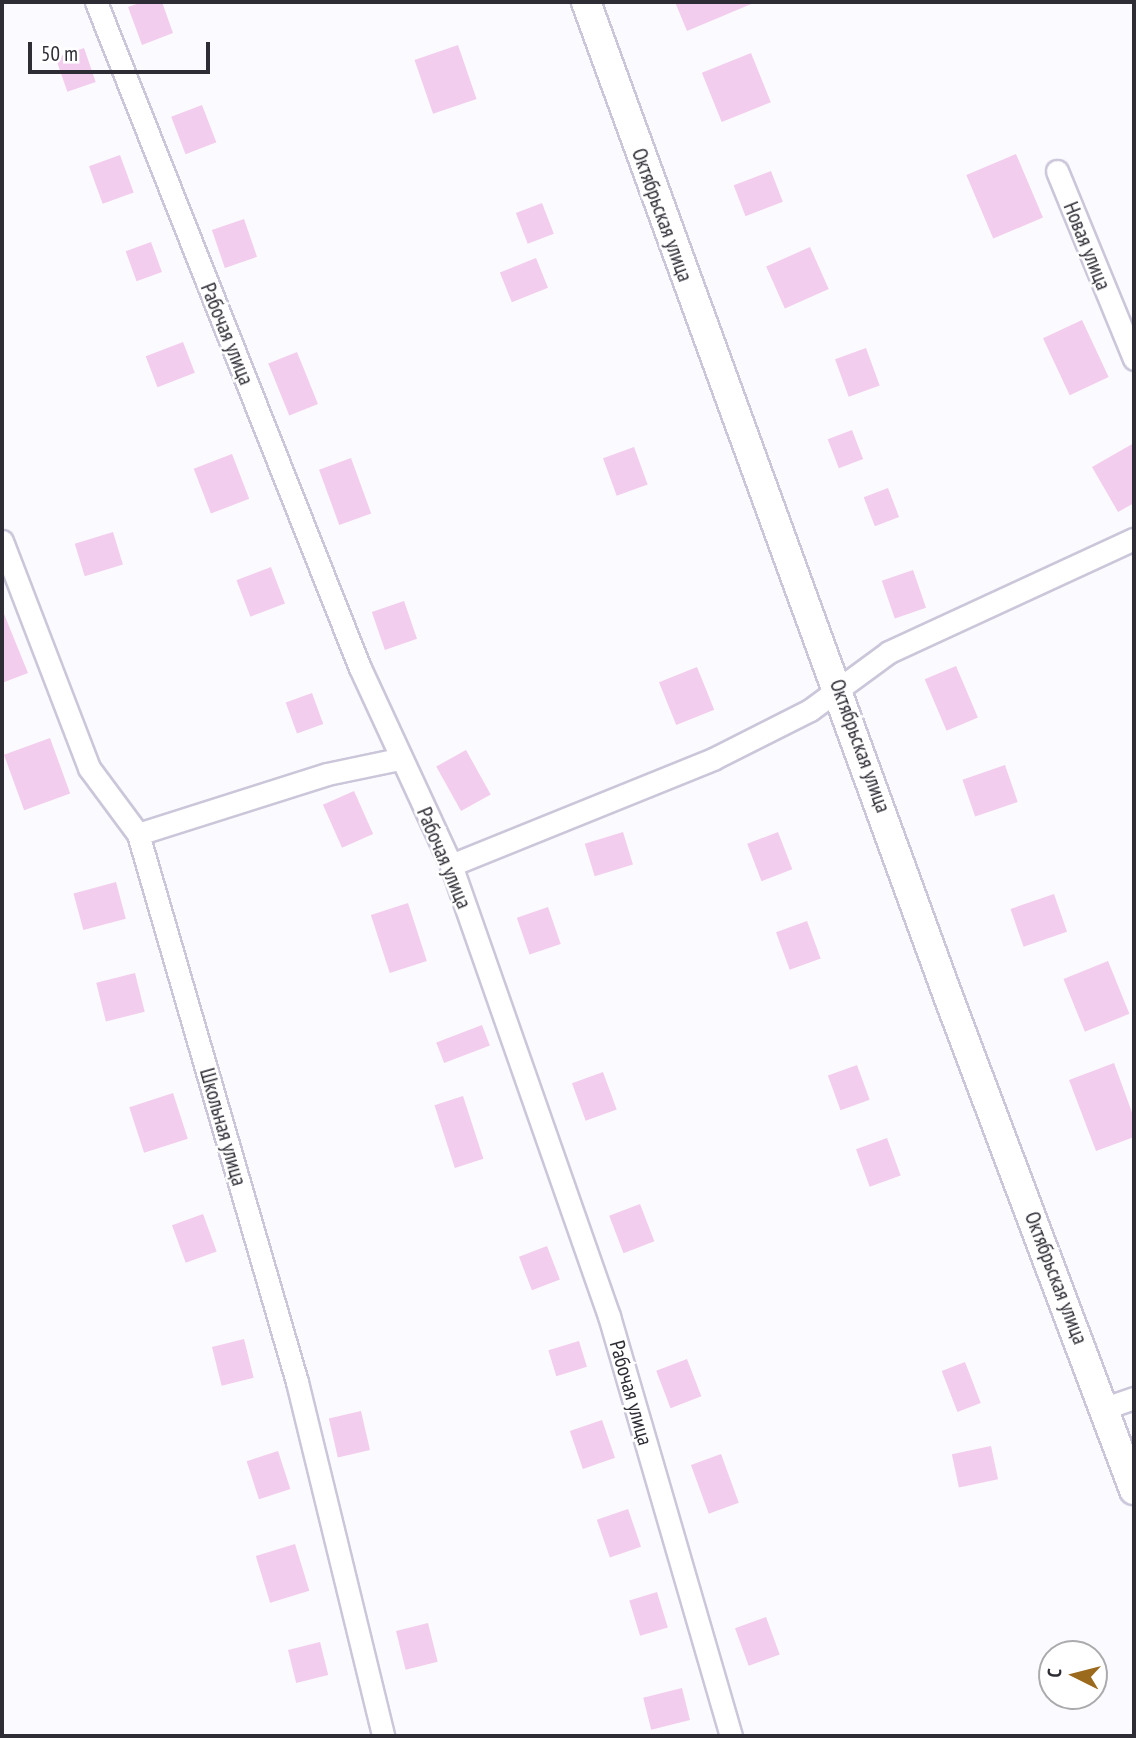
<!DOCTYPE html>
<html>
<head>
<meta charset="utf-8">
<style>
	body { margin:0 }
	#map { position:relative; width:1136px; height:1738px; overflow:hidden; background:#fbfafe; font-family:"PT Sans Narrow",sans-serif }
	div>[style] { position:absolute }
	.building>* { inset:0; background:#f3cded; transform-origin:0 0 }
	.roads { filter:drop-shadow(2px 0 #cbc6d9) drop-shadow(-2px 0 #cbc6d9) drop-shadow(0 2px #cbc6d9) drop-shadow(0 -2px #cbc6d9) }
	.minor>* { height:21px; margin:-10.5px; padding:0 10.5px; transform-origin:10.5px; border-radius:10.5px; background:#fff }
	.tertiary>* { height:28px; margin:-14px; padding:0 14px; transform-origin:14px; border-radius:14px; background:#fff }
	span { translate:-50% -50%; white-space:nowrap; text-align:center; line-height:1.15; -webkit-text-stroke:5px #fff; paint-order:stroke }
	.street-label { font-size:21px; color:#2e2c34 }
	.frame { position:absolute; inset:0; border:4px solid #2e2c34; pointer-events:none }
	.north { position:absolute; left:1038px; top:1640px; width:70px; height:70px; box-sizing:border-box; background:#fff; border:2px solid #ababae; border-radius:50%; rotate:276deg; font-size:19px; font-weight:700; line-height:28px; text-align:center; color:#2e2c34 }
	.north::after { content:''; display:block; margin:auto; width:24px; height:32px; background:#9b6a1d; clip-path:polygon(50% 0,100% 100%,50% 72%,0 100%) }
	.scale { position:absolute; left:28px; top:42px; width:182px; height:32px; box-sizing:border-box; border:4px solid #2e2c34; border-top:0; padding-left:9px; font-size:21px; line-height:24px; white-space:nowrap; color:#2e2c34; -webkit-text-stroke:5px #fff; paint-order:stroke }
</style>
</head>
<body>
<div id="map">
	<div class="building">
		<div style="clip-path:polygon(142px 2px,162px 2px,173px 33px,142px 45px,128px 7px)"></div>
		<div style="clip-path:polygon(675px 2px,756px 2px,687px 31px)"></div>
		<div style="left:458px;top:45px;width:57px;height:46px;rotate:71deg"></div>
		<div style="left:84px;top:48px;width:36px;height:30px;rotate:71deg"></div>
		<div style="left:751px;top:53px;width:53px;height:53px;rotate:68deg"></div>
		<div style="left:202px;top:105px;width:40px;height:33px;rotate:69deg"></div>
		<div style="left:1016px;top:154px;width:69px;height:54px;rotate:67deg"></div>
		<div style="left:120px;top:155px;width:40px;height:33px;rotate:70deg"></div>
		<div style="left:771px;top:171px;width:33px;height:40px;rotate:69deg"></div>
		<div style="left:542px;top:203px;width:33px;height:28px;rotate:69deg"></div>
		<div style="left:244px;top:219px;width:40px;height:34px;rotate:71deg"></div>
		<div style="left:151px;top:242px;width:32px;height:27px;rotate:70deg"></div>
		<div style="left:810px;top:247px;width:46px;height:48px;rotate:66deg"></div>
		<div style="left:536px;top:258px;width:32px;height:39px;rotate:68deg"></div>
		<div style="left:1082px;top:320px;width:63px;height:43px;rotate:65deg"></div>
		<div style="left:183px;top:342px;width:33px;height:40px;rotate:69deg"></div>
		<div style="left:866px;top:348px;width:40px;height:33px;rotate:70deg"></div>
		<div style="left:297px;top:352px;width:56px;height:31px;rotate:68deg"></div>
		<div style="left:852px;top:430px;width:31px;height:26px;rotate:69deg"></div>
		<div style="clip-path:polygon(1134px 443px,1134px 503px,1118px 512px,1092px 467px)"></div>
		<div style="left:634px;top:447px;width:40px;height:33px;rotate:70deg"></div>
		<div style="left:232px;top:454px;width:48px;height:41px;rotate:69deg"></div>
		<div style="left:351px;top:458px;width:59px;height:34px;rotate:70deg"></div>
		<div style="left:888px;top:488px;width:31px;height:26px;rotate:69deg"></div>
		<div style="left:113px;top:532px;width:34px;height:40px;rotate:73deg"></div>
		<div style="left:271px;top:567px;width:39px;height:37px;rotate:69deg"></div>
		<div style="left:913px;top:570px;width:40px;height:33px;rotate:71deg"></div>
		<div style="left:404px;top:601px;width:40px;height:34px;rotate:71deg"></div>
		<div style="clip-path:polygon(2px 609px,28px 673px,2px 683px)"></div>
		<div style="left:956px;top:666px;width:56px;height:34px;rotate:67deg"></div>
		<div style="left:697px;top:667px;width:46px;height:41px;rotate:68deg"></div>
		<div style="left:312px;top:693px;width:33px;height:28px;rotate:70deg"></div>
		<div style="left:50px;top:738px;width:59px;height:49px;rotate:70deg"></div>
		<div style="left:466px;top:750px;width:51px;height:34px;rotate:61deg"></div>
		<div style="left:1005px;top:765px;width:39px;height:45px;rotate:71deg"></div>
		<div style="left:354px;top:791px;width:47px;height:34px;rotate:66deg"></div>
		<div style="left:623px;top:832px;width:34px;height:40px;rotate:73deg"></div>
		<div style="left:778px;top:832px;width:40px;height:33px;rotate:69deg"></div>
		<div style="left:116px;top:882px;width:38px;height:44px;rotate:75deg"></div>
		<div style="left:1054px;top:894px;width:40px;height:46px;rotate:71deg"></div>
		<div style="left:408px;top:903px;width:61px;height:39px;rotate:72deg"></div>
		<div style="left:548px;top:907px;width:39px;height:33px;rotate:71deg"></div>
		<div style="left:807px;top:921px;width:40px;height:33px;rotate:70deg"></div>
		<div style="left:1108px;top:961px;width:57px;height:48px;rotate:68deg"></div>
		<div style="left:135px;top:973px;width:40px;height:40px;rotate:76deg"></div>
		<div style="left:482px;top:1025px;width:22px;height:49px;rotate:69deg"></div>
		<div style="clip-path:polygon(1114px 1063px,1134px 1118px,1134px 1137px,1096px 1151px,1069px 1080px)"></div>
		<div style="left:857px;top:1065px;width:37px;height:31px;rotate:70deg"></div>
		<div style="left:603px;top:1072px;width:40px;height:33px;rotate:70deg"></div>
		<div style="left:173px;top:1093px;width:48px;height:46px;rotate:72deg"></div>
		<div style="left:463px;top:1096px;width:66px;height:30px;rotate:72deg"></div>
		<div style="left:887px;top:1138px;width:40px;height:33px;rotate:70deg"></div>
		<div style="left:640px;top:1204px;width:40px;height:33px;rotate:69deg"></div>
		<div style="left:203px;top:1214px;width:40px;height:33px;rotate:70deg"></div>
		<div style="left:547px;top:1246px;width:36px;height:30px;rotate:69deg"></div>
		<div style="left:244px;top:1339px;width:40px;height:33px;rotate:76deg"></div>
		<div style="left:579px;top:1341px;width:27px;height:32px;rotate:73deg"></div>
		<div style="left:687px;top:1359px;width:40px;height:33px;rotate:69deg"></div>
		<div style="left:965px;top:1362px;width:44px;height:25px;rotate:69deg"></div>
		<div style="left:361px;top:1411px;width:40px;height:33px;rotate:77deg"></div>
		<div style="left:602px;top:1420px;width:40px;height:34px;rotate:71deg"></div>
		<div style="left:991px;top:1446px;width:34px;height:40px;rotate:78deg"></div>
		<div style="left:278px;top:1451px;width:40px;height:33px;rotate:72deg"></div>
		<div style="left:721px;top:1454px;width:52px;height:32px;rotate:70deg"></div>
		<div style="left:628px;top:1509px;width:40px;height:33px;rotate:71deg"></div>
		<div style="left:295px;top:1544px;width:49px;height:41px;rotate:73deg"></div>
		<div style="left:657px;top:1592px;width:37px;height:29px;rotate:73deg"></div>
		<div style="left:766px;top:1617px;width:40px;height:33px;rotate:70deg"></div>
		<div style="left:428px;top:1623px;width:40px;height:33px;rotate:76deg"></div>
		<div style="left:320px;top:1642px;width:34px;height:33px;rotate:76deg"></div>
		<div style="left:682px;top:1688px;width:33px;height:40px;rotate:76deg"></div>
	</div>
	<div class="roads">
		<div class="minor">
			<div style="left:96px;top:2px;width:716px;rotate:68.38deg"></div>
			<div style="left:360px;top:668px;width:217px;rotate:65.2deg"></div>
			<div style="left:451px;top:865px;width:478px;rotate:70.7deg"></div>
			<div style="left:609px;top:1316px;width:437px;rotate:73.8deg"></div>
			<div style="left:1057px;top:171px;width:203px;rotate:67.7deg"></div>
			<div style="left:2px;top:541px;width:243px;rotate:69deg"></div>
			<div style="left:89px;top:768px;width:82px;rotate:53.4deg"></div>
			<div style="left:138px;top:834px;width:571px;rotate:73.82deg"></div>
			<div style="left:297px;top:1382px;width:364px;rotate:76.3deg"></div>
			<div style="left:138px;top:834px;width:198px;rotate:-17.6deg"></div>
			<div style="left:327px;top:774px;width:74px;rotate:-11.8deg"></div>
			<div style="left:451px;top:865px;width:283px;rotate:-22deg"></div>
			<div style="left:713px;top:759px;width:109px;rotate:-26.8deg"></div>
			<div style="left:810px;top:710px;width:98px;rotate:-36.3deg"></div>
			<div style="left:889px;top:652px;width:270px;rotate:-24.8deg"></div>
			<div style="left:1105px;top:1408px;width:31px;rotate:-19deg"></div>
		</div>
		<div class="tertiary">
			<div style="left:586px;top:2px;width:1058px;rotate:69.99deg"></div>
			<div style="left:948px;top:996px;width:528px;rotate:69.37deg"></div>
		</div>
	</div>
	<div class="street-label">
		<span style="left:662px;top:215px;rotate:70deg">Октябрьская улица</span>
		<span style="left:1087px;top:246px;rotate:68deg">Новая улица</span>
		<span style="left:227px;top:334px;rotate:68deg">Рабочая улица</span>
		<span style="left:860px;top:746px;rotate:70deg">Октябрьская улица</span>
		<span style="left:444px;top:858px;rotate:67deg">Рабочая улица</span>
		<span style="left:223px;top:1127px;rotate:74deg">Школьная улица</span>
		<span style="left:1056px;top:1278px;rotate:69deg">Октябрьская улица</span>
		<span style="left:631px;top:1393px;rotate:74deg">Рабочая улица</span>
	</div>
	<div class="frame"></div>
	<div class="north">С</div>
	<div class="scale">50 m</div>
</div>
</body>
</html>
